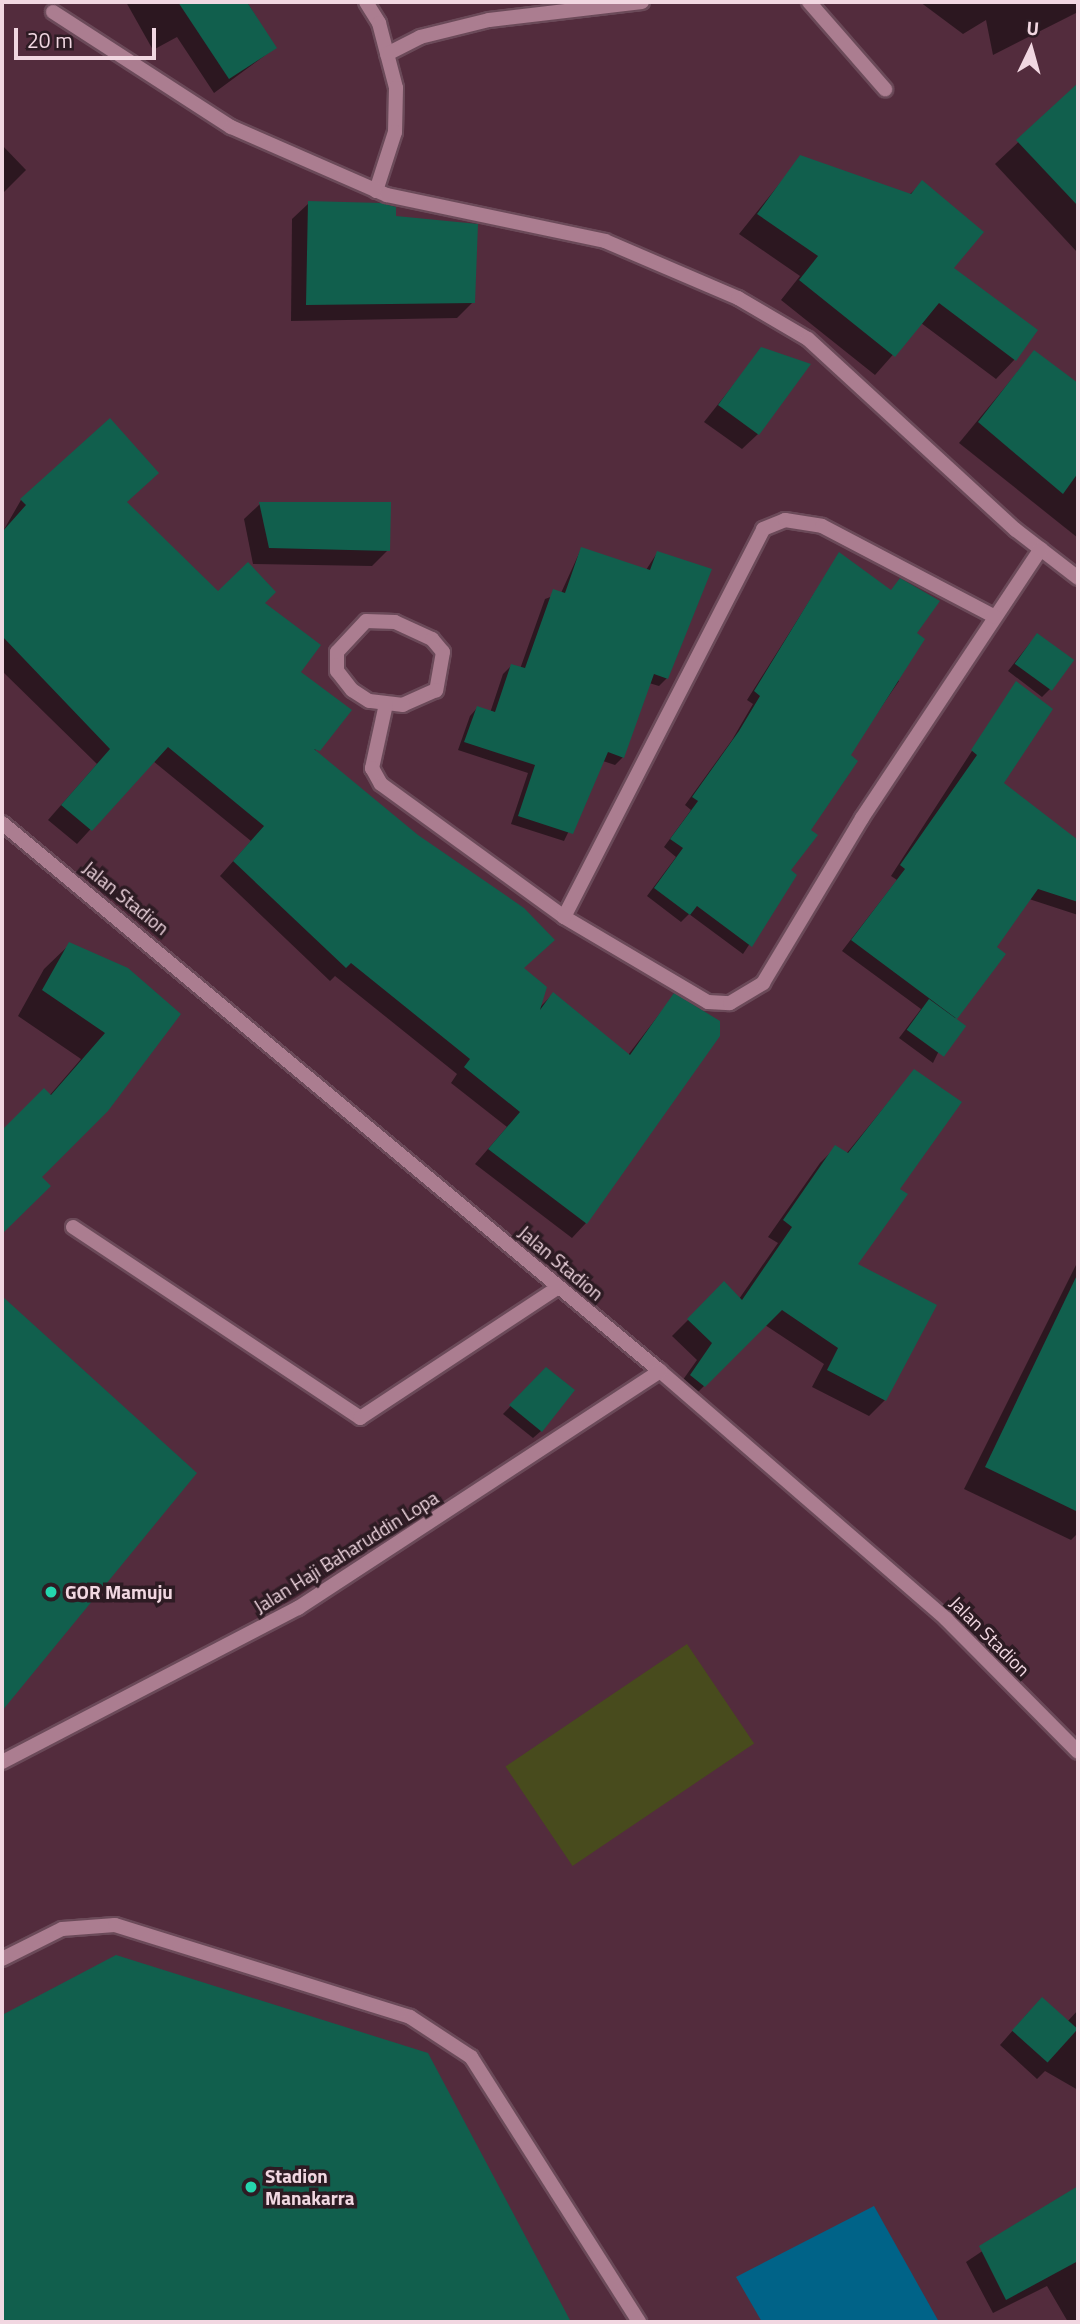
<!DOCTYPE html>
<html>
<head>
<meta charset="utf-8">
<style>
	body { margin:0 }
	#map { position:relative; width:1080px; height:2324px; overflow:hidden; background:#532c3d; font-family:"Titillium Web",sans-serif }
	div>[style] { position:absolute }
	.green>* { inset:0; background:#484b1d; transform-origin:0 0 }
	.water>* { inset:0; background:#006388 }
	.shadow>* { inset:0; background:#0007 }
	.building>* { inset:0; background:#115f4d; transform-origin:0 0 }
	.roads { filter:drop-shadow(2px 0 #6b4a59) drop-shadow(-2px 0 #6b4a59) drop-shadow(0 2px #6b4a59) drop-shadow(0 -2px #6b4a59) }
	.service>* { height:14px; margin:-7px; padding:0 7px; transform-origin:7px; border-radius:7px; background:#ab7d90 }
	.minor>* { height:14px; margin:-7px; padding:0 7px; transform-origin:7px; border-radius:7px; background:#ab7d90 }
	.dots>* { width:19px; height:19px; translate:-50% -50%; box-sizing:border-box; border:4px solid #2d1b23; border-radius:50% }
	span { translate:-50% -50%; white-space:nowrap; text-align:center; line-height:1.15; -webkit-text-stroke:7px #2d1b23; paint-order:stroke }
	.street-label { font-size:19px; color:#f1d7e1 }
	.poi-label { font-size:19px; color:#f1d7e1; font-weight:700 }
	.left { translate:0 -50%; text-align:left }
	.frame { position:absolute; inset:0; border:4px solid #f1d7e1; pointer-events:none }
	.north { position:absolute; left:996px; top:14px; width:70px; height:70px; -webkit-text-stroke:5px #2d1b23; paint-order:stroke; rotate:5deg; font-size:19px; font-weight:700; line-height:28px; text-align:center; color:#f1d7e1 }
	.north::after { content:''; display:block; margin:auto; width:24px; height:32px; background:#f1d7e1; clip-path:polygon(50% 0,100% 100%,50% 72%,0 100%) }
	.scale { position:absolute; left:14px; top:28px; width:142px; height:32px; box-sizing:border-box; border:4px solid #f1d7e1; border-top:0; padding-left:9px; font-size:21px; line-height:24px; white-space:nowrap; color:#f1d7e1; -webkit-text-stroke:5px #2d1b23; paint-order:stroke }
</style>
</head>
<body>
<div id="map">
	<div class="green">
		<div style="left:687px;top:1644px;width:120px;height:219px;rotate:56deg"></div>
	</div>
	<div class="water">
		<div style="clip-path:polygon(874px 2206px,939px 2322px,762px 2322px,736px 2277px)"></div>
	</div>
	<div class="shadow">
		<div style="clip-path:polygon(126px 2px,247px 2px,275px 48px,214px 93px,177px 37px,153px 50px)"></div>
		<div style="clip-path:polygon(920px 2px,1078px 2px,1078px 12px,993px 55px,986px 20px,963px 34px)"></div>
		<div style="clip-path:polygon(1078px 86px,1078px 251px,1077px 252px,995px 164px)"></div>
		<div style="clip-path:polygon(2px 145px,26px 170px,2px 194px)"></div>
		<div style="clip-path:polygon(801px 157px,909px 195px,922px 183px,952px 268px,1015px 359px,996px 379px,921px 323px,875px 375px,781px 300px,800px 276px,739px 234px)"></div>
		<div style="clip-path:polygon(309px 203px,473px 302px,457px 318px,291px 321px,292px 219px)"></div>
		<div style="clip-path:polygon(762px 349px,758px 434px,742px 449px,704px 422px)"></div>
		<div style="clip-path:polygon(1034px 352px,1078px 385px,1078px 538px,959px 443px)"></div>
		<div style="clip-path:polygon(21px 500px,126px 503px,217px 593px,263px 603px,298px 672px,316px 752px,522px 969px,538px 1009px,553px 994px,628px 1055px,674px 995px,586px 1223px,572px 1238px,475px 1164px,507px 1127px,451px 1083px,457px 1074px,335px 976px,330px 981px,220px 876px,251px 841px,153px 761px,77px 844px,48px 820px,97px 764px,2px 671px,2px 533px)"></div>
		<div style="clip-path:polygon(260px 504px,388px 550px,372px 566px,253px 564px,244px 519px)"></div>
		<div style="clip-path:polygon(581px 549px,646px 570px,657px 553px,667px 678px,659px 686px,649px 683px,623px 757px,615px 765px,603px 761px,564px 841px,511px 824px,528px 773px,458px 750px,470px 716px,477px 708px,490px 713px,503px 674px,511px 666px,520px 669px,545px 599px,561px 593px)"></div>
		<div style="clip-path:polygon(839px 554px,914px 633px,894px 677px,899px 681px,848px 756px,789px 871px,795px 875px,743px 954px,689px 914px,681px 922px,647px 896px,676px 857px,664px 847px,691px 810px,685px 805px,732px 740px,753px 704px,747px 700px)"></div>
		<div style="clip-path:polygon(1030px 643px,1050px 689px,1042px 697px,1008px 671px)"></div>
		<div style="clip-path:polygon(1016px 683px,1002px 783px,1058px 857px,1078px 864px,1078px 915px,1029px 899px,995px 948px,1004px 954px,954px 1020px,933px 1063px,899px 1038px,921px 1009px,842px 951px,897px 880px,891px 876px)"></div>
		<div style="clip-path:polygon(70px 944px,179px 1015px,39px 1177px,48px 1186px,2px 1232px,2px 1132px,44px 1090px,49px 1096px,81px 1059px,18px 1016px,44px 969px)"></div>
		<div style="clip-path:polygon(914px 1071px,897px 1189px,856px 1265px,885px 1400px,869px 1416px,812px 1387px,824px 1364px,765px 1325px,688px 1402px,675px 1391px,697px 1360px,672px 1336px,724px 1284px,739px 1299px,778px 1243px,768px 1237px,820px 1163px,836px 1147px,846px 1154px)"></div>
		<div style="clip-path:polygon(1078px 1261px,1078px 1533px,1071px 1540px,964px 1489px)"></div>
		<div style="clip-path:polygon(2px 1299px,195px 1473px,2px 1709px)"></div>
		<div style="clip-path:polygon(546px 1369px,541px 1431px,533px 1438px,503px 1414px)"></div>
		<div style="clip-path:polygon(116px 1957px,427px 2054px,569px 2322px,2px 2322px,2px 2017px)"></div>
		<div style="clip-path:polygon(1078px 2010px,1078px 2090px,1045px 2071px,1037px 2079px,1000px 2045px,1028px 2013px,1067px 2022px)"></div>
		<div style="clip-path:polygon(1078px 2187px,1078px 2322px,1068px 2322px,1047px 2286px,993px 2313px,966px 2262px)"></div>
	</div>
	<div class="building">
		<div style="clip-path:polygon(178px 2px,247px 2px,277px 48px,229px 79px)"></div>
		<div style="clip-path:polygon(1078px 83px,1078px 206px,1016px 140px)"></div>
		<div style="clip-path:polygon(800px 155px,911px 194px,922px 180px,984px 232px,954px 268px,1038px 330px,1016px 361px,939px 303px,895px 357px,799px 280px,818px 256px,757px 214px)"></div>
		<div style="clip-path:polygon(308px 201px,381px 203px,396px 207px,396px 216px,478px 224px,475px 303px,306px 305px)"></div>
		<div style="clip-path:polygon(761px 347px,811px 364px,759px 435px,718px 405px)"></div>
		<div style="clip-path:polygon(1034px 350px,1078px 383px,1078px 473px,1063px 494px,978px 422px)"></div>
		<div style="clip-path:polygon(110px 418px,159px 473px,127px 502px,218px 591px,248px 562px,276px 592px,265px 603px,321px 645px,301px 672px,352px 710px,320px 751px,314px 749px,418px 835px,524px 908px,555px 940px,524px 968px,547px 987px,540px 1010px,553px 992px,630px 1055px,674px 993px,720px 1021px,720px 1036px,587px 1224px,488px 1149px,520px 1112px,464px 1067px,470px 1059px,351px 963px,346px 968px,233px 861px,264px 826px,168px 747px,92px 831px,61px 805px,110px 749px,2px 636px,2px 532px,26px 505px,20px 499px)"></div>
		<div style="clip-path:polygon(259px 502px,391px 502px,390px 551px,269px 548px)"></div>
		<div style="clip-path:polygon(581px 547px,650px 570px,657px 551px,712px 569px,668px 679px,654px 674px,624px 758px,608px 752px,573px 834px,518px 816px,535px 765px,464px 742px,477px 706px,495px 712px,511px 664px,525px 668px,553px 589px,565px 593px)"></div>
		<div style="clip-path:polygon(839px 552px,891px 590px,900px 578px,940px 601px,917px 633px,925px 639px,851px 755px,858px 761px,811px 830px,818px 835px,791px 870px,797px 875px,752px 947px,697px 906px,690px 915px,654px 888px,683px 848px,670px 839px,698px 801px,692px 797px,739px 731px,760px 696px,754px 691px)"></div>
		<div style="left:1037px;top:633px;width:46px;height:38px;rotate:36deg"></div>
		<div style="clip-path:polygon(1016px 681px,1053px 709px,1004px 783px,1078px 840px,1078px 902px,1038px 889px,997px 947px,1006px 954px,957px 1019px,851px 940px,905px 869px,900px 865px,977px 755px,971px 750px)"></div>
		<div style="clip-path:polygon(69px 942px,128px 968px,181px 1014px,108px 1111px,42px 1177px,51px 1186px,2px 1234px,2px 1130px,44px 1088px,51px 1095px,105px 1033px,42px 990px)"></div>
		<div style="left:929px;top:999px;width:46px;height:38px;rotate:36deg"></div>
		<div style="clip-path:polygon(914px 1069px,962px 1102px,900px 1189px,908px 1194px,858px 1264px,937px 1305px,886px 1401px,827px 1370px,838px 1348px,782px 1310px,705px 1387px,690px 1375px,712px 1343px,687px 1319px,724px 1281px,742px 1300px,792px 1227px,783px 1220px,835px 1145px,848px 1153px)"></div>
		<div style="clip-path:polygon(1078px 1273px,1078px 1512px,985px 1467px)"></div>
		<div style="clip-path:polygon(2px 1296px,197px 1473px,2px 1711px)"></div>
		<div style="clip-path:polygon(546px 1367px,575px 1390px,542px 1432px,509px 1405px)"></div>
		<div style="clip-path:polygon(116px 1955px,428px 2053px,571px 2322px,2px 2322px,2px 2015px)"></div>
		<div style="left:1042px;top:1997px;width:48px;height:45px;rotate:42deg"></div>
		<div style="clip-path:polygon(1078px 2186px,1078px 2261px,1006px 2300px,979px 2246px)"></div>
	</div>
	<div class="roads">
		<div class="service">
			<div style="left:73px;top:1227px;width:345px;rotate:33.6deg"></div>
			<div style="left:360px;top:1418px;width:238px;rotate:-33.4deg"></div>
			<div style="left:2px;top:1959px;width:67px;rotate:-26.6deg"></div>
			<div style="left:62px;top:1929px;width:53px;rotate:-4.3deg"></div>
			<div style="left:115px;top:1925px;width:309px;rotate:17.3deg"></div>
			<div style="left:410px;top:2017px;width:73px;rotate:33.3deg"></div>
			<div style="left:471px;top:2057px;width:314px;rotate:57.6deg"></div>
		</div>
		<div class="minor">
			<div style="left:366px;top:2px;width:25px;rotate:58deg"></div>
			<div style="left:379px;top:23px;width:67px;rotate:75.3deg"></div>
			<div style="left:396px;top:88px;width:44px;rotate:91.3deg"></div>
			<div style="left:395px;top:132px;width:62px;rotate:107.9deg"></div>
			<div style="left:809px;top:2px;width:116px;rotate:48.9deg"></div>
			<div style="left:53px;top:12px;width:212px;rotate:32.9deg"></div>
			<div style="left:231px;top:127px;width:170px;rotate:23.6deg"></div>
			<div style="left:387px;top:195px;width:223px;rotate:11.9deg"></div>
			<div style="left:605px;top:241px;width:145px;rotate:23.2deg"></div>
			<div style="left:738px;top:298px;width:81px;rotate:30.4deg"></div>
			<div style="left:808px;top:339px;width:282px;rotate:42.6deg"></div>
			<div style="left:1016px;top:530px;width:78px;rotate:37.7deg"></div>
			<div style="left:387px;top:54px;width:37px;rotate:-27deg"></div>
			<div style="left:420px;top:37px;width:71px;rotate:-13.8deg"></div>
			<div style="left:489px;top:20px;width:154px;rotate:-6.7deg"></div>
			<div style="left:366px;top:621px;width:29px;rotate:2deg"></div>
			<div style="left:395px;top:622px;width:41px;rotate:24.7deg"></div>
			<div style="left:432px;top:639px;width:17px;rotate:50deg"></div>
			<div style="left:443px;top:652px;width:39px;rotate:100deg"></div>
			<div style="left:436px;top:690px;width:36px;rotate:156deg"></div>
			<div style="left:403px;top:705px;width:34px;rotate:-173deg"></div>
			<div style="left:369px;top:701px;width:20px;rotate:-147deg"></div>
			<div style="left:352px;top:690px;width:24px;rotate:-128deg"></div>
			<div style="left:337px;top:671px;width:19px;rotate:-90deg"></div>
			<div style="left:337px;top:652px;width:42px;rotate:-46.9deg"></div>
			<div style="left:386px;top:704px;width:66px;rotate:102.3deg"></div>
			<div style="left:372px;top:768px;width:18px;rotate:61deg"></div>
			<div style="left:381px;top:784px;width:226px;rotate:36deg"></div>
			<div style="left:564px;top:917px;width:167px;rotate:30.6deg"></div>
			<div style="left:708px;top:1002px;width:22px;rotate:3deg"></div>
			<div style="left:730px;top:1003px;width:39px;rotate:-31deg"></div>
			<div style="left:763px;top:983px;width:192px;rotate:-59deg"></div>
			<div style="left:862px;top:818px;width:323px;rotate:-56.4deg"></div>
			<div style="left:2px;top:823px;width:856px;rotate:39.79deg"></div>
			<div style="left:660px;top:1371px;width:379px;rotate:40.9deg"></div>
			<div style="left:946px;top:1619px;width:187px;rotate:45.2deg"></div>
			<div style="left:564px;top:917px;width:436px;rotate:-62.8deg"></div>
			<div style="left:763px;top:529px;width:24px;rotate:-22deg"></div>
			<div style="left:785px;top:520px;width:37px;rotate:9deg"></div>
			<div style="left:822px;top:526px;width:195px;rotate:27.7deg"></div>
			<div style="left:2px;top:1762px;width:334px;rotate:-27.5deg"></div>
			<div style="left:298px;top:1608px;width:433px;rotate:-33.2deg"></div>
		</div>
	</div>
	<div class="dots">
		<div style="left:51px;top:1592px;background:#25d5ae"></div>
		<div style="left:251px;top:2187px;background:#25d5ae"></div>
	</div>
	<div class="street-label">
		<span style="left:126px;top:898px;rotate:39deg">Jalan Stadion</span>
		<span style="left:561px;top:1263px;rotate:40deg">Jalan Stadion</span>
		<span style="left:346px;top:1552px;rotate:-32deg">Jalan Haji Baharuddin Lopa</span>
		<span style="left:990px;top:1636px;rotate:45deg">Jalan Stadion</span>
	</div>
	<div class="poi-label">
		<span class="left" style="left:65px;top:1592px">GOR Mamuju</span>
		<span class="left" style="left:265px;top:2187px">Stadion<br>Manakarra</span>
	</div>
	<div class="frame"></div>
	<div class="north">U</div>
	<div class="scale">20 m</div>
</div>
</body>
</html>
